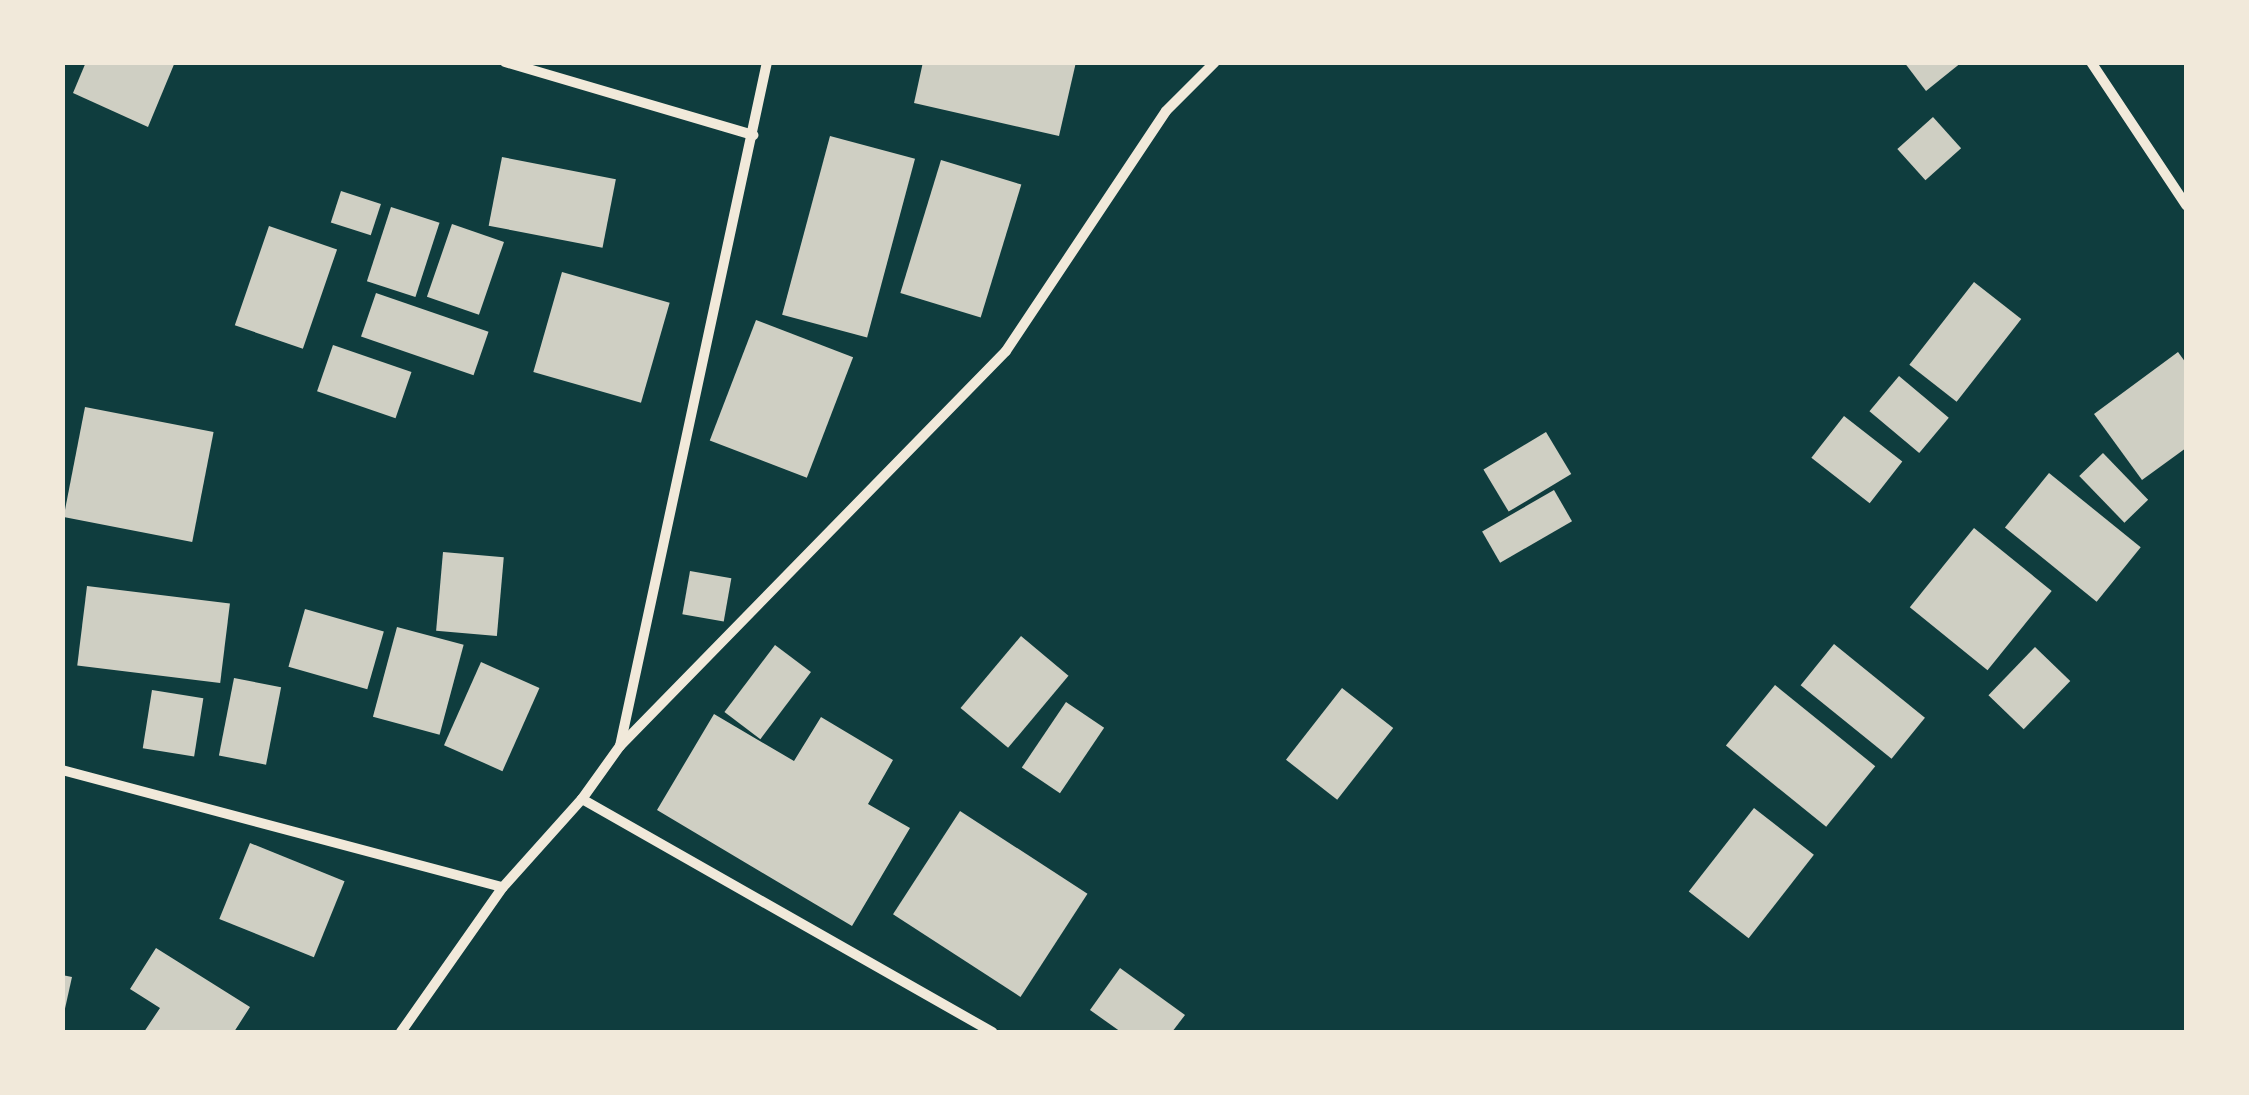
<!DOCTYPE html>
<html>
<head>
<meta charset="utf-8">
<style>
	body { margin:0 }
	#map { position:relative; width:2249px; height:1095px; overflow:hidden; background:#0f3d3e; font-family:Cabin,sans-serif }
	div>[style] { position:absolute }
	.building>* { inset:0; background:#cfcfc3; transform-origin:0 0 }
	.minor>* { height:10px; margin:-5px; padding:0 5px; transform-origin:5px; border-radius:5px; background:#f1e9da }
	span { translate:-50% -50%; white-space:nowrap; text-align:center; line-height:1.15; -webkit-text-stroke:10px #f1e9da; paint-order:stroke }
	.frame { position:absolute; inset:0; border:65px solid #f1e9da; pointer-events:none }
</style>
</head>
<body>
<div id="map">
	<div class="building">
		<div style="clip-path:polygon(86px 62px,175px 62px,148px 127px,73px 93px)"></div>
		<div style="clip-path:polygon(923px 62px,1076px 62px,1059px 136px,914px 103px)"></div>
		<div style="clip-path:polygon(1904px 62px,1962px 62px,1926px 91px)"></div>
		<div style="left:1933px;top:117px;width:42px;height:48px;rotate:48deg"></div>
		<div style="left:830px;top:136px;width:88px;height:185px;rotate:15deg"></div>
		<div style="left:502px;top:157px;width:116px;height:70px;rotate:11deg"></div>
		<div style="left:941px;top:160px;width:84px;height:139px;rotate:17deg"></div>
		<div style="left:341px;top:191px;width:42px;height:33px;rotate:18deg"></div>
		<div style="left:391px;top:207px;width:51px;height:78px;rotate:18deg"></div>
		<div style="left:452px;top:224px;width:55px;height:77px;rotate:19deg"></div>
		<div style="left:269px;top:226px;width:72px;height:105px;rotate:19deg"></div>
		<div style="left:562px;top:272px;width:112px;height:104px;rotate:16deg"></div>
		<div style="left:1974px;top:282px;width:60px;height:105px;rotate:38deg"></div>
		<div style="left:376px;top:293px;width:119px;height:46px;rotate:19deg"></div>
		<div style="left:756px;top:320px;width:104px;height:129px;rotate:21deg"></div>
		<div style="left:333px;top:345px;width:83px;height:49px;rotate:19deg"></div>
		<div style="clip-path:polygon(2178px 352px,2186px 363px,2186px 448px,2142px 480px,2094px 414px)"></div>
		<div style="left:1899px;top:376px;width:65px;height:46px;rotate:40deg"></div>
		<div style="left:85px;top:407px;width:131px;height:112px;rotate:11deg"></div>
		<div style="left:1844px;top:416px;width:74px;height:53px;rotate:38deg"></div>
		<div style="left:1546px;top:432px;width:49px;height:73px;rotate:59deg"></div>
		<div style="left:2103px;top:453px;width:65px;height:33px;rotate:46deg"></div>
		<div style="left:2049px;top:473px;width:118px;height:70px;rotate:39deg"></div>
		<div style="left:1554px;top:490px;width:36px;height:83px;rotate:60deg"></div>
		<div style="left:1974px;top:528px;width:100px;height:102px;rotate:39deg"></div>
		<div style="left:443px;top:552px;width:61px;height:79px;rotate:5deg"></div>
		<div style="left:690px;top:571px;width:42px;height:44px;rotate:10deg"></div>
		<div style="left:87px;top:586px;width:144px;height:80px;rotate:7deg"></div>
		<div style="left:305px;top:609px;width:82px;height:60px;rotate:16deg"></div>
		<div style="left:397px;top:627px;width:69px;height:93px;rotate:15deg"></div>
		<div style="left:1021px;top:636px;width:62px;height:94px;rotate:40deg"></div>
		<div style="left:1834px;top:644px;width:117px;height:53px;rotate:39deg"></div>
		<div style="left:775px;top:645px;width:45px;height:84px;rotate:37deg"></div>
		<div style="left:2035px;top:647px;width:49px;height:67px;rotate:44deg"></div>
		<div style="left:481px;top:662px;width:64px;height:91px;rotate:24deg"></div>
		<div style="left:234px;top:678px;width:48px;height:79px;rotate:11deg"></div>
		<div style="left:1775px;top:685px;width:129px;height:78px;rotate:39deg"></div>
		<div style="left:1342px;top:688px;width:65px;height:91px;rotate:38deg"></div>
		<div style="left:152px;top:690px;width:52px;height:59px;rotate:9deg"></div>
		<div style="left:1066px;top:702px;width:46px;height:79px;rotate:34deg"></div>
		<div style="clip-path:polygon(714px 714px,794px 761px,821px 717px,893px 760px,868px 804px,910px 828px,852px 926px,657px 810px)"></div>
		<div style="left:1754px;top:808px;width:76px;height:106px;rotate:38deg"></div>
		<div style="left:960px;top:811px;width:152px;height:123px;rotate:33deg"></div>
		<div style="left:250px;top:843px;width:102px;height:82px;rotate:22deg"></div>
		<div style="clip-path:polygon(156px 948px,250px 1007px,234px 1032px,144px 1032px,160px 1008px,130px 989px)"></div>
		<div style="clip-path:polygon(1120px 968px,1185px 1015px,1172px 1032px,1121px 1032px,1090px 1010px)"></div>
		<div style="clip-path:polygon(62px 975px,72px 977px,64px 1013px,62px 1012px)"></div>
	</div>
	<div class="minor">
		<div style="left:505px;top:62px;width:259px;rotate:16.4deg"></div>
		<div style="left:2091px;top:62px;width:172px;rotate:56.4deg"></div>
		<div style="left:620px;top:746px;width:700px;rotate:-77.87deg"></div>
		<div style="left:62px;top:770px;width:456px;rotate:14.9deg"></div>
		<div style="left:582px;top:799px;width:472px;rotate:29.6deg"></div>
		<div style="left:401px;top:1032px;width:177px;rotate:-54.9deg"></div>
		<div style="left:503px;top:887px;width:118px;rotate:-48.1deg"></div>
		<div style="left:582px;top:799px;width:65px;rotate:-54.4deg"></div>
		<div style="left:620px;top:746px;width:552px;rotate:-45.66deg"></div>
		<div style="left:1006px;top:351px;width:288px;rotate:-56.3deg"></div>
		<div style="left:1166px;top:111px;width:69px;rotate:-45deg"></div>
	</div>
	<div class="frame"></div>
</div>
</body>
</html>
